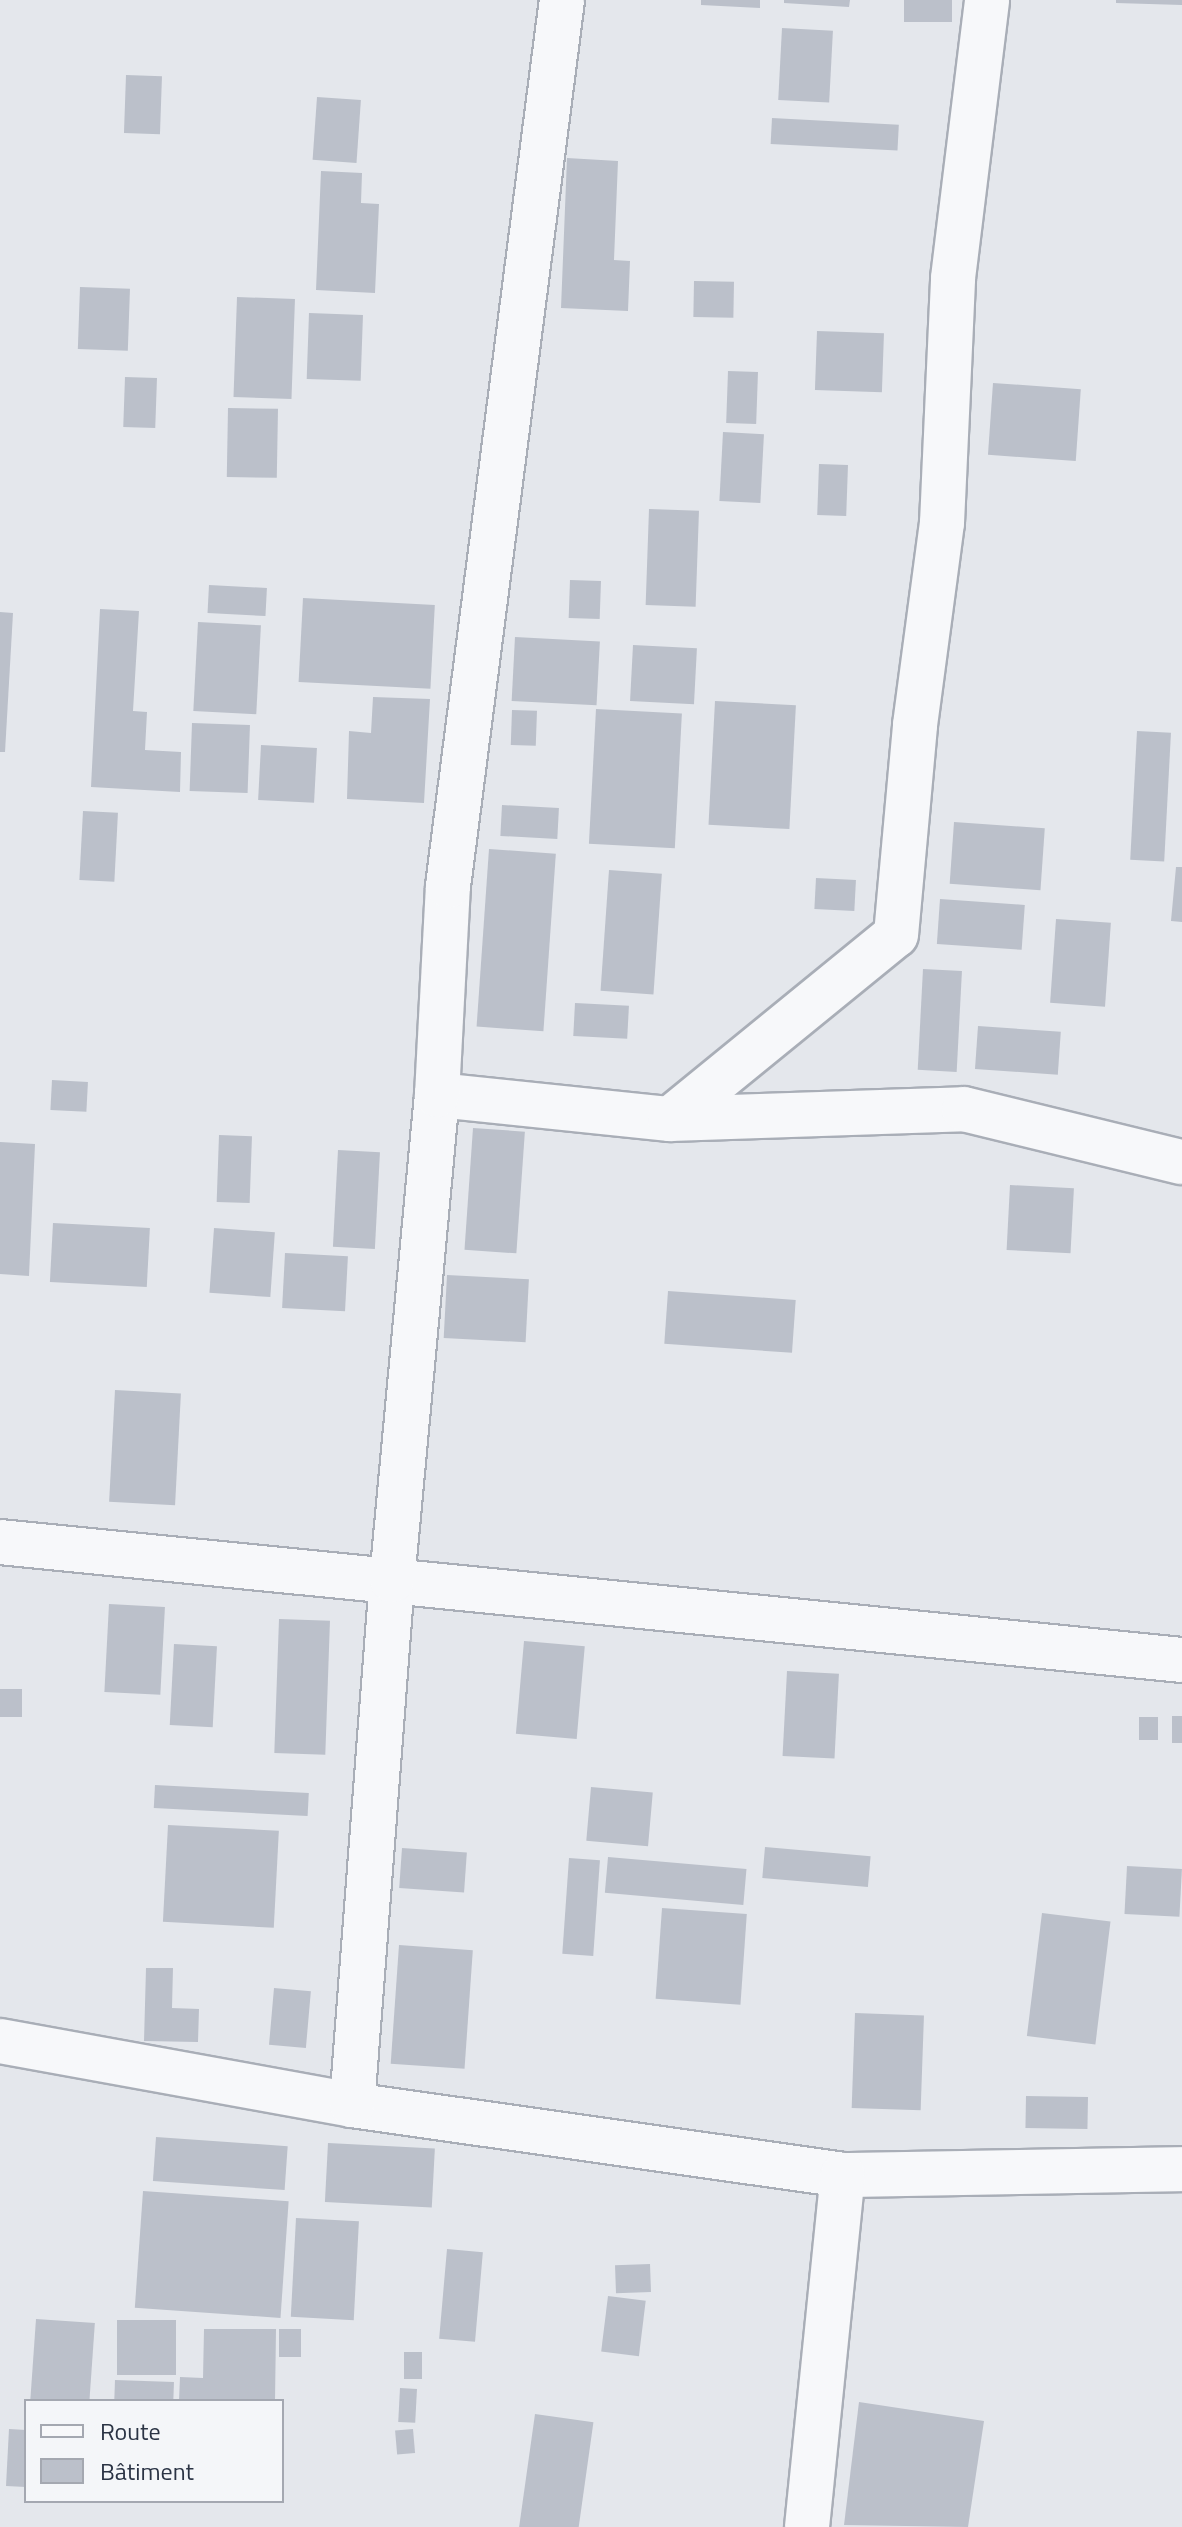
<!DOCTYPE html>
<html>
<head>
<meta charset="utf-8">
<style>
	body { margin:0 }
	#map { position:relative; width:1182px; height:2527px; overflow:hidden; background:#e4e7ec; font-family:"Titillium Web",sans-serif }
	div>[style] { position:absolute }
	.building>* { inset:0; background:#bbc0ca; transform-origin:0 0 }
	.roads { filter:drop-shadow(2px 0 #a9aeb7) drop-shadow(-2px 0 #a9aeb7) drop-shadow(0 2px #a9aeb7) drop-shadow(0 -2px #a9aeb7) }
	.minor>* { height:44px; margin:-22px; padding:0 22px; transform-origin:22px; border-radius:22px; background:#f7f8fa }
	span { translate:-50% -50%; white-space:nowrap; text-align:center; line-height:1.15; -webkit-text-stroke:6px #f4f6f9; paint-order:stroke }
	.legend { position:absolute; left:24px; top:2399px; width:260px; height:104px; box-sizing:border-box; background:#f4f6f9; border:2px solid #a4a8b1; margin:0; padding:10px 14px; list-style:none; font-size:24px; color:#2b3445 }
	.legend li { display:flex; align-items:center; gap:16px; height:40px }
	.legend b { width:40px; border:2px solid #a4a8b1 }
</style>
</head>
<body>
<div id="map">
	<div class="building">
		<div style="clip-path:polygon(701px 0,760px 0,760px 8px,701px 5px)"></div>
		<div style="clip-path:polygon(784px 0,850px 0,849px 7px,784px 3px)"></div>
		<div style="left:904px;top:0;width:48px;height:22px"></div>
		<div style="clip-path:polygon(1116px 0,1182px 0,1182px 5px,1116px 3px)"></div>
		<div style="left:782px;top:28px;width:51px;height:72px;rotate:3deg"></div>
		<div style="left:126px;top:75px;width:36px;height:58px;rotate:2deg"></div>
		<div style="left:317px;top:97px;width:44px;height:63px;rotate:4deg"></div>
		<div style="left:772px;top:118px;width:127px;height:26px;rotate:3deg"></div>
		<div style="clip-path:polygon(567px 158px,618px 161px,614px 260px,630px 261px,628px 311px,561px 308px)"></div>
		<div style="clip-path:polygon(321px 171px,362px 173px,361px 203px,379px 204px,375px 293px,316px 290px)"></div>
		<div style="left:694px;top:281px;width:40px;height:36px;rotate:1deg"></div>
		<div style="left:80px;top:287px;width:50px;height:62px;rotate:2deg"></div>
		<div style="left:237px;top:297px;width:58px;height:100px;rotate:2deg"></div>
		<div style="left:309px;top:313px;width:54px;height:66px;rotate:2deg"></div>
		<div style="left:817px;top:331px;width:67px;height:59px;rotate:2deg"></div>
		<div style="left:728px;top:371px;width:30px;height:52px;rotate:2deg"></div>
		<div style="left:125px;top:377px;width:32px;height:50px;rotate:2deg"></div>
		<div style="left:993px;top:383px;width:88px;height:72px;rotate:4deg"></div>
		<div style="left:228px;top:408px;width:50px;height:69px;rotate:1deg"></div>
		<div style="left:723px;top:432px;width:41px;height:69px;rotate:3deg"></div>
		<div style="left:819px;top:464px;width:29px;height:51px;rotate:2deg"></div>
		<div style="left:649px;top:509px;width:50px;height:96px;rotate:2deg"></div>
		<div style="left:570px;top:580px;width:31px;height:38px;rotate:2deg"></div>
		<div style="left:209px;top:585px;width:58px;height:28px;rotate:3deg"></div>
		<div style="left:303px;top:598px;width:132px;height:84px;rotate:3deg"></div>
		<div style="clip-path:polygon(100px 609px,139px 611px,133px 711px,147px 712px,145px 750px,181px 752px,180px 792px,91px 787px)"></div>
		<div style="clip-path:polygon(0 612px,13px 613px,5px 752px,0 752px)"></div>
		<div style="left:198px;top:622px;width:63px;height:89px;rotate:3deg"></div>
		<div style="left:515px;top:637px;width:85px;height:64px;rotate:3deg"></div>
		<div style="left:633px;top:645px;width:64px;height:56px;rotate:3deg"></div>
		<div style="clip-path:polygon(373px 697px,430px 699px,424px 803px,347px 799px,349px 731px,371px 733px)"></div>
		<div style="left:715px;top:701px;width:81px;height:124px;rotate:3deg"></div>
		<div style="left:596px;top:709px;width:86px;height:135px;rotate:3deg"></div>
		<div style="left:512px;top:710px;width:25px;height:35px;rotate:2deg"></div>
		<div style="left:192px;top:723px;width:58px;height:68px;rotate:2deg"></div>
		<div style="left:1137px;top:731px;width:34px;height:129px;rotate:3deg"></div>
		<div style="left:261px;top:745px;width:56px;height:55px;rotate:3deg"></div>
		<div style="left:502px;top:805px;width:57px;height:31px;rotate:3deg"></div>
		<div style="left:83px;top:811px;width:35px;height:69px;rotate:3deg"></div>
		<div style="left:954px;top:822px;width:91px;height:62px;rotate:4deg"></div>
		<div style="left:489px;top:849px;width:67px;height:178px;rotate:4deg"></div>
		<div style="clip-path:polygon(1176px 867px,1182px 867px,1182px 922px,1171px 921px)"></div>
		<div style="left:609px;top:870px;width:53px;height:121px;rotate:4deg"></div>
		<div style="left:816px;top:878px;width:40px;height:31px;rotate:3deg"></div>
		<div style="left:940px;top:899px;width:85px;height:45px;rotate:4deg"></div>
		<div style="left:1056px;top:919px;width:55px;height:84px;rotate:4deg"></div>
		<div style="left:923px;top:969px;width:39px;height:101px;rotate:3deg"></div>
		<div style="left:575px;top:1003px;width:54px;height:33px;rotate:3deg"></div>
		<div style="left:978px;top:1026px;width:83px;height:43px;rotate:4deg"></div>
		<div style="left:52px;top:1080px;width:36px;height:30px;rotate:3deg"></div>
		<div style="left:473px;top:1128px;width:52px;height:122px;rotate:4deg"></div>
		<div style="left:219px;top:1135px;width:33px;height:67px;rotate:2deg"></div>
		<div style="clip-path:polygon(0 1142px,35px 1144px,29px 1276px,0 1274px)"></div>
		<div style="left:338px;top:1150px;width:42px;height:97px;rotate:3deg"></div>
		<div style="left:1010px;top:1185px;width:64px;height:65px;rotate:3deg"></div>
		<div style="left:53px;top:1223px;width:97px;height:59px;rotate:3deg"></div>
		<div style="left:214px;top:1228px;width:61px;height:65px;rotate:4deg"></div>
		<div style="left:285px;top:1253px;width:63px;height:55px;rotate:3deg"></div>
		<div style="left:447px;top:1275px;width:82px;height:63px;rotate:3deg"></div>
		<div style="left:668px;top:1291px;width:128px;height:53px;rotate:4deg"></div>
		<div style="left:115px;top:1390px;width:66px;height:112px;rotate:3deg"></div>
		<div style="left:109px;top:1604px;width:56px;height:88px;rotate:3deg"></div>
		<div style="left:279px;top:1619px;width:51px;height:134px;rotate:2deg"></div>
		<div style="left:524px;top:1641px;width:61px;height:93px;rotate:5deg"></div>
		<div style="left:174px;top:1644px;width:43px;height:81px;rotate:3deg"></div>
		<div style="left:787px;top:1671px;width:52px;height:85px;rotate:3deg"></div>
		<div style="left:0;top:1689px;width:22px;height:28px"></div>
		<div style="left:1172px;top:1716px;width:10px;height:27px"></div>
		<div style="left:1139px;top:1717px;width:19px;height:23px"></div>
		<div style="left:155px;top:1785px;width:154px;height:23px;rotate:3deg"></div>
		<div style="left:591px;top:1787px;width:62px;height:54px;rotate:5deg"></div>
		<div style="left:168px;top:1825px;width:111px;height:97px;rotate:3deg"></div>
		<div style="left:765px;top:1847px;width:106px;height:31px;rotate:5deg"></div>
		<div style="left:402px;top:1848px;width:65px;height:40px;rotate:4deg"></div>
		<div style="left:608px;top:1857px;width:139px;height:36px;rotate:5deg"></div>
		<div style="left:569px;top:1858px;width:31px;height:96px;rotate:4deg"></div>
		<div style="left:1127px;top:1866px;width:55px;height:48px;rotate:3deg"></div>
		<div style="left:662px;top:1908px;width:85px;height:91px;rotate:4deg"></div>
		<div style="left:1042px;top:1913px;width:69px;height:124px;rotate:7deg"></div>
		<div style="left:399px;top:1945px;width:74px;height:119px;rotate:4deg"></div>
		<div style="clip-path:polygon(146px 1968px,173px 1968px,172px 2008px,199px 2009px,198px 2042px,144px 2041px)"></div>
		<div style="left:274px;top:1988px;width:37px;height:57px;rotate:5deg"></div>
		<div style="left:855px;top:2013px;width:69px;height:95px;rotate:2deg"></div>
		<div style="left:1026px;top:2096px;width:62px;height:32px;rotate:1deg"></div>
		<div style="left:156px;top:2137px;width:132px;height:44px;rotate:4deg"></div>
		<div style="left:328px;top:2143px;width:107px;height:59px;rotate:3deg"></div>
		<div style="left:143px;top:2191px;width:146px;height:117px;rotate:4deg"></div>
		<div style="left:296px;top:2218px;width:63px;height:99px;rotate:3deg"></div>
		<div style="left:447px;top:2249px;width:36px;height:90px;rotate:5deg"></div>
		<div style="left:650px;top:2264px;width:28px;height:35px;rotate:88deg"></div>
		<div style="left:608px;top:2296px;width:38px;height:56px;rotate:7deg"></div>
		<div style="left:36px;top:2319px;width:59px;height:82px;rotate:4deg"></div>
		<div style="left:117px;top:2320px;width:59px;height:55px"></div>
		<div style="clip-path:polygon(204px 2329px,276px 2329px,275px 2401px,179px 2401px,180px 2377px,203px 2378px)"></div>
		<div style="left:279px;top:2329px;width:22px;height:28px"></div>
		<div style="left:404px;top:2352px;width:18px;height:27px"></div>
		<div style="left:115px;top:2380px;width:59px;height:21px;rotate:2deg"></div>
		<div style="left:400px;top:2388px;width:17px;height:34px;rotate:3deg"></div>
		<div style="clip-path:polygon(859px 2402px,984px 2421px,968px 2527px,844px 2525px)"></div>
		<div style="left:535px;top:2414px;width:59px;height:114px;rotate:8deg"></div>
		<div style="clip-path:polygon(9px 2429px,26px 2430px,26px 2487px,6px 2486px)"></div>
		<div style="left:413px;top:2429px;width:24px;height:18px;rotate:85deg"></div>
	</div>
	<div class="roads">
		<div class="minor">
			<div style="left:437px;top:1095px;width:234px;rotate:5.9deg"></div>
			<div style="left:670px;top:1119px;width:291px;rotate:-39.2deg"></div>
			<div style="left:896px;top:935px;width:211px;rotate:-84.8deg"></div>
			<div style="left:915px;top:725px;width:204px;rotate:-82.4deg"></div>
			<div style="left:942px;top:523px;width:245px;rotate:-87.4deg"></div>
			<div style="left:953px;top:278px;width:280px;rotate:-83deg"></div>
			<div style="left:670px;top:1119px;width:294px;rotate:-1.9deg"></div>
			<div style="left:964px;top:1109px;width:224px;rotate:13.7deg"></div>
			<div style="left:0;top:1542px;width:1188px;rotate:5.7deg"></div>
			<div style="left:0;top:2041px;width:358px;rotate:10.3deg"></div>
			<div style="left:352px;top:2105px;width:496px;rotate:8.1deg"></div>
			<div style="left:843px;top:2175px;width:339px;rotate:-1deg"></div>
			<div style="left:352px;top:2105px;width:527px;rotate:-85.64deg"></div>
			<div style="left:392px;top:1580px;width:487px;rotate:-84.7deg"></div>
			<div style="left:437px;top:1095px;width:209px;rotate:-87deg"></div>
			<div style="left:448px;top:886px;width:893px;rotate:-82.67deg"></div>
			<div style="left:807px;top:2527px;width:354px;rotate:-84.2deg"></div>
		</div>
	</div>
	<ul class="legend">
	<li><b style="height:10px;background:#f7f8fa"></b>Route</li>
	<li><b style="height:22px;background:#bbc0ca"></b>Bâtiment</li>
	</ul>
</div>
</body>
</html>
